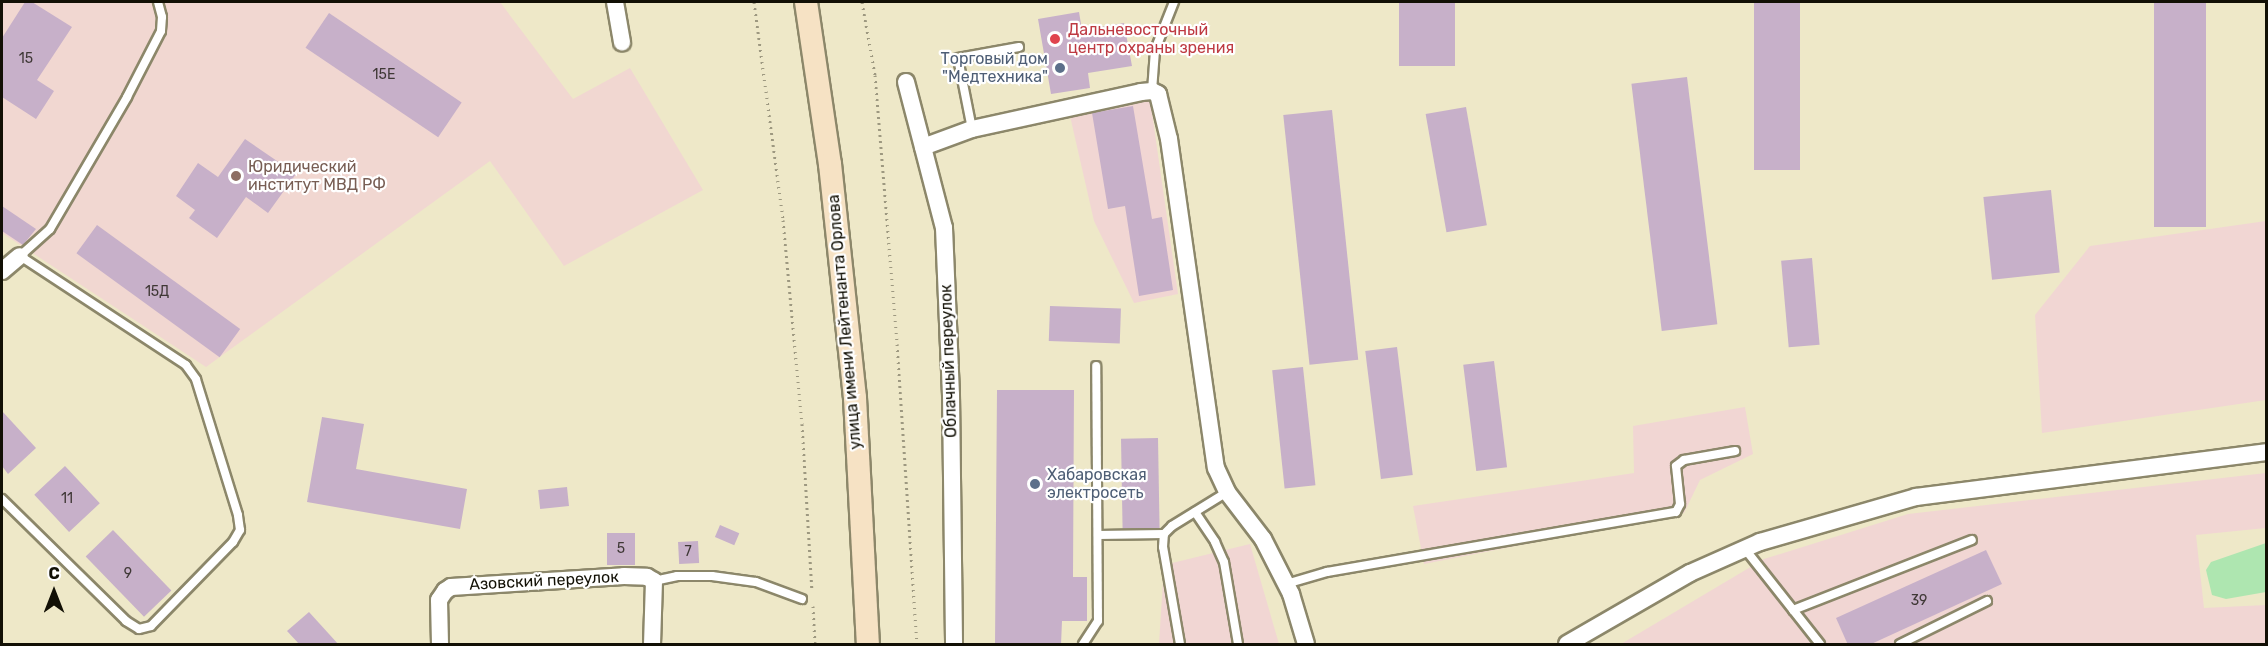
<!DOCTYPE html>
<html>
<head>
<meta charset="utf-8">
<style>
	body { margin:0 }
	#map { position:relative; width:2268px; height:646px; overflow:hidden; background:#eee8c8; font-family:Rubik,sans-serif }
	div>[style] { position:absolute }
	.industrial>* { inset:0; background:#f1d6d3 }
	.education>* { inset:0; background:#f1d7d1 }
	.green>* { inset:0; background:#aee6b0 }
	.building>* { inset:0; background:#c7b0c9; transform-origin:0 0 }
	.path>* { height:3px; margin-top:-1.5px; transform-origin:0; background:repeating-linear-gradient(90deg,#9d9880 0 1.5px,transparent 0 6px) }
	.roads { filter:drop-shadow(2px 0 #8c876a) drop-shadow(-2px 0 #8c876a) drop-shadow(0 2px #8c876a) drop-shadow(0 -2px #8c876a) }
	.lane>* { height:8px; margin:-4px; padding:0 4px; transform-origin:4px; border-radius:4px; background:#fff }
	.street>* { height:16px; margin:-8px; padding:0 8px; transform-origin:8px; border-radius:8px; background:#fff }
	.secondary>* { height:22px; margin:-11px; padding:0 11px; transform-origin:11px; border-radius:11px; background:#f6e2c4 }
	.dots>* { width:16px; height:16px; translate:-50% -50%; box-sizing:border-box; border:3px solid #fff; border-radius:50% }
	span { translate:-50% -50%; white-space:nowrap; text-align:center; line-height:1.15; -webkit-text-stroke:4.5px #fff; paint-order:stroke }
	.number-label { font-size:14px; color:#3f3836 }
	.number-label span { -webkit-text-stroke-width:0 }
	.health-label { font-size:16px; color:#be3a42 }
	.left { translate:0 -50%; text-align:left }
	.service-label { font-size:16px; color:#4e5e75 }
	.right { translate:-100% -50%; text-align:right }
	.education-label { font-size:16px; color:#785e54 }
	.street-label { font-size:16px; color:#121005 }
	.frame { position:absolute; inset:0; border:3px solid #121005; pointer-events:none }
	.north { position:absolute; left:24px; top:562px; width:60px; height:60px; -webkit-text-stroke:4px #fff; paint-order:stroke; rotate:0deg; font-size:16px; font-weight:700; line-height:24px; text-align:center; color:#121005 }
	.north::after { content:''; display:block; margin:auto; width:21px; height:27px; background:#121005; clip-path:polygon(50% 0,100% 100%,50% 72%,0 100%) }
</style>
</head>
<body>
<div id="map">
	<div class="industrial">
		<div style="clip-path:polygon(1150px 99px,1178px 294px,1134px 303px,1094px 221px,1070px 116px)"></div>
		<div style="clip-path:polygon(2266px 221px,2266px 400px,2042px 433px,2035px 315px,2090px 246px)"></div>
		<div style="clip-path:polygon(1745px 407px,1753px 454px,1700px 480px,1684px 513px,1424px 564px,1413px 506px,1634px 473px,1633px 426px)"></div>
		<div style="clip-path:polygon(2266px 473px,2266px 528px,2196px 535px,2204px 608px,2266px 605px,2266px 644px,1621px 644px,1764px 559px,1908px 514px)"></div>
		<div style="clip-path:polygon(1250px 544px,1279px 644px,1159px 644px,1164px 565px)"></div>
	</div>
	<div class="education">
		<div style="clip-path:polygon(2px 2px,500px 2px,573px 99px,630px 68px,703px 190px,564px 266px,490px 161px,206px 367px,2px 233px)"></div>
	</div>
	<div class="green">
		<div style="clip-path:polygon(2266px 543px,2266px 592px,2226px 599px,2212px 595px,2206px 570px,2211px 562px)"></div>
	</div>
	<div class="building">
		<div style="clip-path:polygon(25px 2px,32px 2px,72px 27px,37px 80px,54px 91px,36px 119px,2px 97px,2px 38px)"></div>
		<div style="left:1399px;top:2px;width:56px;height:64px"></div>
		<div style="left:1754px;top:2px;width:46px;height:168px"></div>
		<div style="left:2154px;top:2px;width:52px;height:225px"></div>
		<div style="clip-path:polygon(1079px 12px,1082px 30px,1124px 23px,1132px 66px,1088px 73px,1090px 88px,1051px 94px,1038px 19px)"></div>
		<div style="left:329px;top:13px;width:160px;height:42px;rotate:34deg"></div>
		<div style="left:1687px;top:77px;width:249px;height:56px;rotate:83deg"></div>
		<div style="clip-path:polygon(1133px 106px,1152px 219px,1162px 217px,1173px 290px,1139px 296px,1125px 206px,1108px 209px,1092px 113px)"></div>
		<div style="left:1466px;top:107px;width:120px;height:41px;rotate:80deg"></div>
		<div style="left:1332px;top:110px;width:251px;height:49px;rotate:84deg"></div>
		<div style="clip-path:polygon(245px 139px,296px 174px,268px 213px,246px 197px,217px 238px,189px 218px,195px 210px,176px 196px,198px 163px,218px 177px)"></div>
		<div style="left:2051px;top:190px;width:83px;height:68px;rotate:84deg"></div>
		<div style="clip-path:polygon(2px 206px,36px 229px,23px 245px,2px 231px)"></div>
		<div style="left:97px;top:225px;width:177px;height:35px;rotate:36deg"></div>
		<div style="left:1812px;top:258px;width:87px;height:31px;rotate:85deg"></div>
		<div style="left:1050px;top:306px;width:71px;height:35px;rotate:2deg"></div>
		<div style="left:1397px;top:347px;width:129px;height:32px;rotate:83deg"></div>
		<div style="left:1494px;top:361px;width:107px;height:31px;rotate:83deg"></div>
		<div style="left:1303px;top:367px;width:119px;height:31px;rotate:84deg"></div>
		<div style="clip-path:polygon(997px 390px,1074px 390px,1073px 577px,1087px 577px,1087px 621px,1062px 621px,1061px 645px,995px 645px)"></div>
		<div style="clip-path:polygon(2px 411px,36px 448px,8px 474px,2px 466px)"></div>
		<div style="clip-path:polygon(322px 417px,364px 424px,356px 469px,467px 489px,460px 529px,307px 502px)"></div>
		<div style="left:1158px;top:438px;width:90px;height:37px;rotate:89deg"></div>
		<div style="left:65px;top:466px;width:51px;height:42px;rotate:47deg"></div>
		<div style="left:567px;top:487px;width:19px;height:29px;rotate:84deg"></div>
		<div style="left:720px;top:525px;width:21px;height:13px;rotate:23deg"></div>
		<div style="left:113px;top:530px;width:84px;height:38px;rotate:46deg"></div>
		<div style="left:607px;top:533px;width:28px;height:32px"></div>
		<div style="left:698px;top:541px;width:22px;height:20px;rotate:87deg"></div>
		<div style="clip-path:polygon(1986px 550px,2002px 584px,1869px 645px,1848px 645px,1836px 618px)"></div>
		<div style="clip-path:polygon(309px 612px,339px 645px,300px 645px,287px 631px)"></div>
	</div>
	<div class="path">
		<div style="left:754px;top:2px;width:220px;rotate:82.4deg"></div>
		<div style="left:783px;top:220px;width:205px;rotate:84.7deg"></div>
		<div style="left:802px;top:424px;width:167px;rotate:86.6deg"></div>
		<div style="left:862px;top:2px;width:74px;rotate:79.9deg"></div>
		<div style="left:875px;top:75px;width:270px;rotate:85.3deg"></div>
		<div style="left:897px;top:344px;width:301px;rotate:86.2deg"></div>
		<div style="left:813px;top:606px;width:38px;rotate:87deg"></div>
	</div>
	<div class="roads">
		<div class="lane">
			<div style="left:1152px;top:91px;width:41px;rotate:-85.8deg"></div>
			<div style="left:1155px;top:50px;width:52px;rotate:-68.4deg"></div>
			<div style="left:972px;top:129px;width:72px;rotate:-101.2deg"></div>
			<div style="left:958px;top:58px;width:62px;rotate:-10.2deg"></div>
			<div style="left:2px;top:499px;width:174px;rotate:44.5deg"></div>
			<div style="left:126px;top:621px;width:15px;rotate:32deg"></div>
			<div style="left:139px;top:629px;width:12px;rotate:-14deg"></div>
			<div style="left:151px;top:626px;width:117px;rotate:-45.7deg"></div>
			<div style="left:233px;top:542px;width:14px;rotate:-60deg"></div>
			<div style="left:240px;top:530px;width:15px;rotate:-98deg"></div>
			<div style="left:238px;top:515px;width:142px;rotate:-107.2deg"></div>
			<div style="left:196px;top:379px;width:17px;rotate:-126deg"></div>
			<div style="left:186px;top:365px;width:199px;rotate:-146.7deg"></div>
			<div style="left:20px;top:256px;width:40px;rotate:-42deg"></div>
			<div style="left:50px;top:229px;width:153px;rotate:-59.7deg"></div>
			<div style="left:127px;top:97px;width:74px;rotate:-62.7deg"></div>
			<div style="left:161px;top:31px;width:14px;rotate:-86deg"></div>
			<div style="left:162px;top:17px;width:16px;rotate:-105deg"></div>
			<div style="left:1195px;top:512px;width:36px;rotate:56deg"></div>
			<div style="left:1215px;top:542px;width:22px;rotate:66deg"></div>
			<div style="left:1224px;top:562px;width:83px;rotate:80.3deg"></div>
			<div style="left:1098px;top:535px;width:66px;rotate:-0.9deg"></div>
			<div style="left:1745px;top:549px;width:121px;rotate:51.7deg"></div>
			<div style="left:654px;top:581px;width:24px;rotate:-12deg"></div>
			<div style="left:677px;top:576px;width:35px"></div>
			<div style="left:712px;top:576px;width:44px;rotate:7.8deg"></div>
			<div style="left:756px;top:582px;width:49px;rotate:20.3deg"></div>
			<div style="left:1286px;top:584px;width:43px;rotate:-16.3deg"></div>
			<div style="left:1327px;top:572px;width:354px;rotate:-9.8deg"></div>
			<div style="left:1676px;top:512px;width:9px;rotate:-63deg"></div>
			<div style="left:1680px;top:504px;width:38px;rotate:-96deg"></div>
			<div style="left:1676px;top:466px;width:10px;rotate:-37deg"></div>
			<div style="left:1684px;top:460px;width:52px;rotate:-10deg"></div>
			<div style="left:1793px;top:610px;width:192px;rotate:-21.4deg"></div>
			<div style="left:1083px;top:644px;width:27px;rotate:-57deg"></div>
			<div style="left:1098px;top:621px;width:255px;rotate:-90.4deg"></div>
			<div style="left:1180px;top:644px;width:98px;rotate:-99.9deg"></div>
			<div style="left:1163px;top:547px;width:13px;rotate:-86deg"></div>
			<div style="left:1164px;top:534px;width:11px;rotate:-45deg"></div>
			<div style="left:1172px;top:526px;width:65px;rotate:-31.7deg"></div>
			<div style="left:1900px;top:644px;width:97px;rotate:-26.3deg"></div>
		</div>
		<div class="street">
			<div style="left:615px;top:2px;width:41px;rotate:80.1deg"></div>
			<div style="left:906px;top:82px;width:151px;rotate:75.4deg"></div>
			<div style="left:944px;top:228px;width:167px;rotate:87.6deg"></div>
			<div style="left:951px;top:395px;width:249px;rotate:89.3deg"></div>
			<div style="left:923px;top:147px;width:52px;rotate:-20.2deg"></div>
			<div style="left:972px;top:129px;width:173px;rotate:-12.3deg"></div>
			<div style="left:1141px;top:92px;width:11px;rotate:-5deg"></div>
			<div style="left:1152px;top:91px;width:7px;rotate:27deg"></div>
			<div style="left:1158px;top:94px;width:46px;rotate:76.3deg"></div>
			<div style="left:1169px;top:139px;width:332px;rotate:81.9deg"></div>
			<div style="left:1216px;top:468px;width:26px;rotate:65deg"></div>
			<div style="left:1227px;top:492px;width:59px;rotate:52.5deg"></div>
			<div style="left:1263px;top:539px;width:62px;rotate:63deg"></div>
			<div style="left:1291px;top:594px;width:52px;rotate:73.3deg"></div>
			<div style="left:2px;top:271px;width:23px;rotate:-40deg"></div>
			<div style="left:440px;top:644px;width:44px;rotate:-91.3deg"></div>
			<div style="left:439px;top:600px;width:11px;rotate:-56deg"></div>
			<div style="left:445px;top:591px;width:7px;rotate:-34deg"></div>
			<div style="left:451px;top:587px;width:173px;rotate:-3.6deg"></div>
			<div style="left:624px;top:576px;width:23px;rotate:2deg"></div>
			<div style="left:647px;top:577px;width:8px;rotate:30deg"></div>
			<div style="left:654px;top:581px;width:63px;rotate:91.8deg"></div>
			<div style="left:1567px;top:644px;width:142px;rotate:-30deg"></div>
			<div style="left:1690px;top:573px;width:77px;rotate:-23.9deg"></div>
			<div style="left:1760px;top:542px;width:162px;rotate:-16.1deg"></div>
			<div style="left:1916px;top:497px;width:353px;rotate:-7.3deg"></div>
		</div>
		<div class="secondary">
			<div style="left:806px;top:2px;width:164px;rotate:81.6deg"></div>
			<div style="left:830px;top:164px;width:235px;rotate:83.9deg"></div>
			<div style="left:855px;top:398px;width:246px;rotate:87deg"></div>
		</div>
	</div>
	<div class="dots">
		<div style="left:1055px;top:39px;background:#e0444e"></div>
		<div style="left:1060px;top:68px;background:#5c6f8a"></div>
		<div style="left:236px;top:176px;background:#8d6e63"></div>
		<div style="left:1035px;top:484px;background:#5c6f8a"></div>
	</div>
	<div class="number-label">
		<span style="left:26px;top:59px">15</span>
		<span style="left:384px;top:75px">15Е</span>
		<span style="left:157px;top:292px">15Д</span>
		<span style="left:67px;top:499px">11</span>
		<span style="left:621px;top:549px">5</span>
		<span style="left:688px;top:552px">7</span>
		<span style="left:128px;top:574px">9</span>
		<span style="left:1919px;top:601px">39</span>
	</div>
	<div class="health-label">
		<span class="left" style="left:1068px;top:39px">Дальневосточный<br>центр охраны зрения</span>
	</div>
	<div class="service-label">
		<span class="right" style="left:1048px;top:68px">Торговый дом<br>"Медтехника"</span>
		<span class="left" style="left:1047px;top:484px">Хабаровская<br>электросеть</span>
	</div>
	<div class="education-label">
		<span class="left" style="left:248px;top:176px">Юридический<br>институт МВД РФ</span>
	</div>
	<div class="street-label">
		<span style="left:845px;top:322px;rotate:-95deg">улица имени Лейтенанта Орлова</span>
		<span style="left:949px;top:361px;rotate:-92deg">Облачный переулок</span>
		<span style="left:544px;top:581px;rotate:-3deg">Азовский переулок</span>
	</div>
	<div class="frame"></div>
	<div class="north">С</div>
</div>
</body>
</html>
